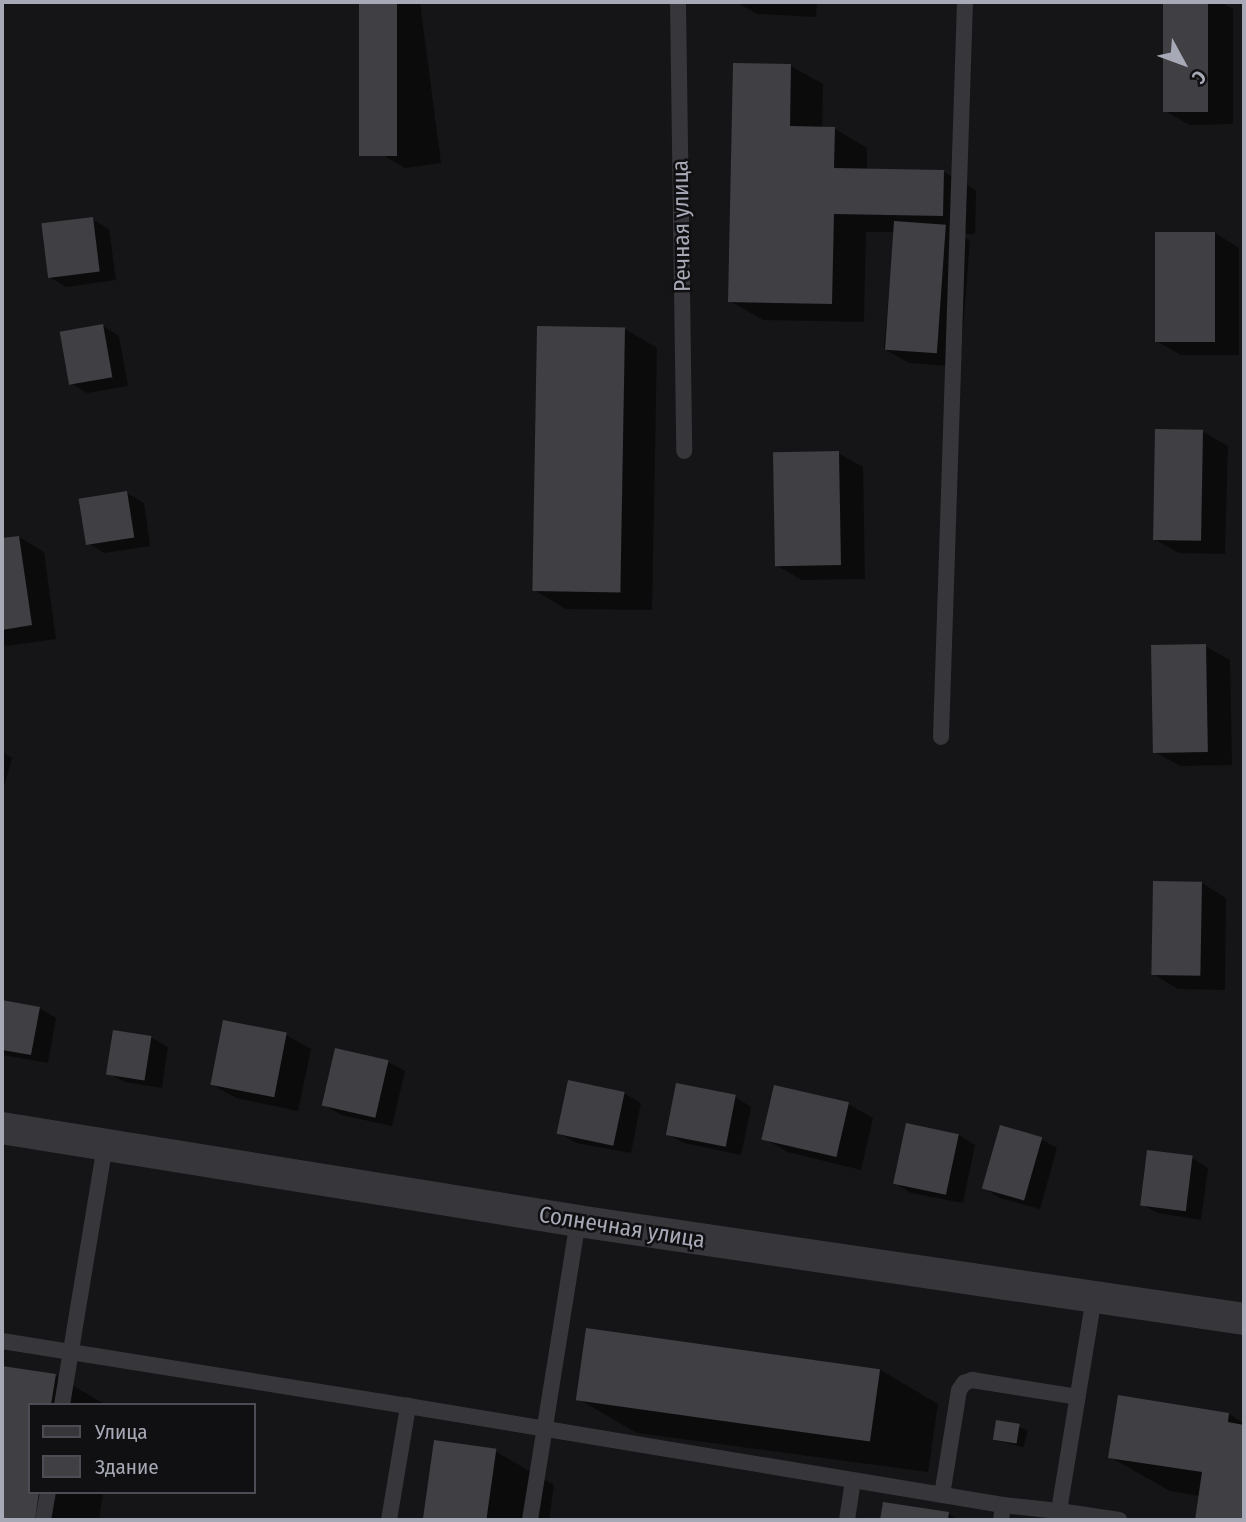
<!DOCTYPE html>
<html>
<head>
<meta charset="utf-8">
<style>
	body { margin:0 }
	#map { position:relative; width:1246px; height:1522px; overflow:hidden; background:#151517; font-family:"Fira Sans Condensed",sans-serif }
	div>[style] { position:absolute }
	.shadow>* { inset:0; background:#0007; transform-origin:0 0 }
	.building>* { inset:0; background:#3f3f44; transform-origin:0 0 }
	.lane>* { height:16px; margin:-8px; padding:0 8px; transform-origin:8px; border-radius:8px; background:#36363b }
	.street>* { height:32px; margin:-16px; padding:0 16px; transform-origin:16px; border-radius:16px; background:#36363b }
	span { translate:-50% -50%; white-space:nowrap; text-align:center; line-height:1.15; -webkit-text-stroke:5px #101012; paint-order:stroke }
	.street-label { font-size:23px; color:#a7a9b6 }
	.frame { position:absolute; inset:0; border:4px solid #a7a9b6; pointer-events:none }
	.legend { position:absolute; left:28px; top:1403px; width:228px; height:91px; box-sizing:border-box; background:#101012; border:2px solid #4c4d54; margin:0; padding:9px 12px; list-style:none; font-size:21px; color:#a7a9b6 }
	.legend li { display:flex; align-items:center; gap:14px; height:35px }
	.legend b { width:35px; border:2px solid #4c4d54 }
	.north { position:absolute; left:1148px; top:28px; width:70px; height:70px; -webkit-text-stroke:5px #101012; paint-order:stroke; rotate:131deg; font-size:19px; font-weight:700; line-height:28px; text-align:center; color:#a7a9b6 }
	.north::after { content:''; display:block; margin:auto; width:24px; height:32px; background:#a7a9b6; clip-path:polygon(50% 0,100% 100%,50% 72%,0 100%) }
</style>
</head>
<body>
<div id="map">
	<div class="shadow">
		<div style="clip-path:polygon(360px 2px,420px 2px,441px 163px,405px 168px,381px 154px)"></div>
		<div style="clip-path:polygon(736px 2px,817px 2px,816px 17px,757px 14px)"></div>
		<div style="clip-path:polygon(1165px 2px,1220px 2px,1233px 9px,1233px 124px,1190px 125px,1165px 111px)"></div>
		<div style="clip-path:polygon(791px 66px,823px 84px,822px 129px,835px 129px,867px 148px,867px 170px,944px 172px,976px 190px,975px 234px,958px 234px,970px 241px,960px 367px,909px 363px,884px 349px,894px 232px,866px 232px,864px 322px,763px 320px,730px 301px)"></div>
		<div style="clip-path:polygon(92px 219px,109px 229px,116px 280px,66px 287px,49px 277px)"></div>
		<div style="clip-path:polygon(1215px 233px,1239px 248px,1239px 355px,1181px 355px,1156px 341px)"></div>
		<div style="clip-path:polygon(103px 326px,119px 336px,128px 386px,87px 393px,71px 383px)"></div>
		<div style="clip-path:polygon(625px 329px,657px 348px,652px 610px,566px 609px,534px 590px)"></div>
		<div style="clip-path:polygon(1203px 432px,1228px 446px,1225px 554px,1179px 553px,1154px 539px)"></div>
		<div style="clip-path:polygon(838px 453px,863px 467px,865px 579px,802px 580px,777px 566px)"></div>
		<div style="clip-path:polygon(127px 493px,144px 503px,150px 546px,104px 553px,88px 543px)"></div>
		<div style="clip-path:polygon(19px 537px,44px 552px,56px 639px,6px 646px,2px 643px,2px 540px)"></div>
		<div style="clip-path:polygon(1205px 646px,1230px 660px,1232px 765px,1180px 766px,1155px 752px)"></div>
		<div style="clip-path:polygon(2px 752px,12px 758px,2px 794px)"></div>
		<div style="clip-path:polygon(1202px 883px,1226px 898px,1225px 990px,1178px 989px,1153px 974px)"></div>
		<div style="clip-path:polygon(2px 1001px,39px 1008px,56px 1018px,48px 1063px,2px 1055px)"></div>
		<div style="clip-path:polygon(114px 1032px,152px 1038px,168px 1047px,162px 1088px,125px 1082px,108px 1073px)"></div>
		<div style="clip-path:polygon(286px 1035px,311px 1049px,298px 1111px,236px 1098px,211px 1084px)"></div>
		<div style="clip-path:polygon(388px 1062px,405px 1071px,392px 1126px,341px 1115px,324px 1105px)"></div>
		<div style="clip-path:polygon(624px 1093px,641px 1103px,631px 1153px,576px 1143px,559px 1133px)"></div>
		<div style="clip-path:polygon(735px 1097px,751px 1107px,741px 1155px,684px 1143px,667px 1134px)"></div>
		<div style="clip-path:polygon(848px 1104px,873px 1118px,861px 1170px,788px 1152px,763px 1138px)"></div>
		<div style="clip-path:polygon(959px 1135px,975px 1145px,963px 1203px,911px 1193px,895px 1183px)"></div>
		<div style="clip-path:polygon(1041px 1139px,1057px 1148px,1040px 1209px,1000px 1198px,984px 1188px)"></div>
		<div style="clip-path:polygon(1192px 1158px,1208px 1168px,1201px 1220px,1158px 1213px,1141px 1204px)"></div>
		<div style="clip-path:polygon(2px 1368px,55px 1375px,106px 1405px,30px 1405px,30px 1492px,103px 1492px,99px 1520px,2px 1520px)"></div>
		<div style="clip-path:polygon(879px 1369px,938px 1404px,928px 1472px,637px 1433px,578px 1399px)"></div>
		<div style="clip-path:polygon(1229px 1414px,1244px 1423px,1244px 1520px,1196px 1520px,1200px 1496px,1170px 1491px,1110px 1457px)"></div>
		<div style="left:998px;top:1422px;width:31px;height:18px;rotate:15deg"></div>
		<div style="clip-path:polygon(435px 1442px,495px 1451px,554px 1485px,549px 1520px,423px 1520px)"></div>
		<div style="clip-path:polygon(885px 1504px,949px 1514px,959px 1520px,882px 1520px)"></div>
	</div>
	<div class="building">
		<div style="left:359px;top:2px;width:38px;height:154px"></div>
		<div style="left:1163px;top:2px;width:45px;height:110px"></div>
		<div style="clip-path:polygon(733px 63px,791px 64px,790px 126px,835px 127px,834px 168px,944px 170px,943px 216px,834px 214px,832px 304px,728px 302px)"></div>
		<div style="left:93px;top:217px;width:55px;height:52px;rotate:83deg"></div>
		<div style="left:894px;top:221px;width:52px;height:129px;rotate:4deg"></div>
		<div style="left:1155px;top:232px;width:60px;height:110px"></div>
		<div style="left:103px;top:324px;width:54px;height:44px;rotate:80deg"></div>
		<div style="left:537px;top:326px;width:88px;height:265px;rotate:1deg"></div>
		<div style="left:1155px;top:429px;width:48px;height:111px;rotate:1deg"></div>
		<div style="left:839px;top:451px;width:114px;height:66px;rotate:89deg"></div>
		<div style="left:127px;top:491px;width:47px;height:49px;rotate:81deg"></div>
		<div style="clip-path:polygon(19px 536px,32px 625px,2px 630px,2px 538px)"></div>
		<div style="left:1206px;top:644px;width:108px;height:55px;rotate:89deg"></div>
		<div style="left:1153px;top:881px;width:49px;height:94px;rotate:1deg"></div>
		<div style="clip-path:polygon(2px 1000px,40px 1007px,31px 1055px,2px 1050px)"></div>
		<div style="left:223px;top:1020px;width:65px;height:66px;rotate:11deg"></div>
		<div style="left:113px;top:1030px;width:39px;height:45px;rotate:9deg"></div>
		<div style="left:335px;top:1048px;width:55px;height:59px;rotate:13deg"></div>
		<div style="left:568px;top:1080px;width:58px;height:55px;rotate:12deg"></div>
		<div style="left:676px;top:1083px;width:61px;height:53px;rotate:11deg"></div>
		<div style="left:774px;top:1085px;width:77px;height:56px;rotate:13deg"></div>
		<div style="left:906px;top:1123px;width:54px;height:62px;rotate:12deg"></div>
		<div style="left:1000px;top:1125px;width:44px;height:66px;rotate:16deg"></div>
		<div style="left:1147px;top:1150px;width:46px;height:56px;rotate:7deg"></div>
		<div style="left:586px;top:1328px;width:297px;height:73px;rotate:8deg"></div>
		<div style="clip-path:polygon(2px 1366px,56px 1374px,51px 1405px,30px 1405px,30px 1492px,39px 1492px,35px 1520px,2px 1520px)"></div>
		<div style="clip-path:polygon(1118px 1395px,1229px 1413px,1228px 1422px,1244px 1425px,1244px 1520px,1195px 1520px,1202px 1472px,1108px 1458px)"></div>
		<div style="left:996px;top:1420px;width:24px;height:20px;rotate:9deg"></div>
		<div style="left:434px;top:1440px;width:63px;height:81px;rotate:8deg"></div>
		<div style="clip-path:polygon(883px 1502px,949px 1512px,948px 1520px,880px 1520px)"></div>
	</div>
	<div class="lane">
		<div style="left:678px;top:2px;width:449px;rotate:89.2deg"></div>
		<div style="left:941px;top:737px;width:735px;rotate:-88.13deg"></div>
		<div style="left:1094px;top:1297px;width:217px;rotate:99.3deg"></div>
		<div style="left:1059px;top:1511px;width:61px;rotate:8.5deg"></div>
		<div style="left:2px;top:1341px;width:411px;rotate:9.1deg"></div>
		<div style="left:62px;top:1405px;width:265px;rotate:-80.6deg"></div>
		<div style="left:942px;top:1495px;width:106px;rotate:-80.8deg"></div>
		<div style="left:959px;top:1390px;width:9px;rotate:-54deg"></div>
		<div style="left:964px;top:1383px;width:9px;rotate:-21deg"></div>
		<div style="left:972px;top:1380px;width:107px;rotate:9.1deg"></div>
		<div style="left:43px;top:1520px;width:28px;rotate:-80deg"></div>
		<div style="left:389px;top:1520px;width:116px;rotate:-80.5deg"></div>
		<div style="left:408px;top:1406px;width:603px;rotate:9.45deg"></div>
		<div style="left:530px;top:1520px;width:303px;rotate:-80.9deg"></div>
		<div style="left:847px;top:1520px;width:40px;rotate:-81.5deg"></div>
		<div style="left:1001px;top:1520px;width:15px;rotate:-82deg"></div>
		<div style="left:1003px;top:1505px;width:56px;rotate:6.1deg"></div>
	</div>
	<div class="street">
		<div style="left:2px;top:1128px;width:583px;rotate:9.17deg"></div>
		<div style="left:578px;top:1221px;width:673px;rotate:8.37deg"></div>
	</div>
	<div class="street-label">
		<span style="left:681px;top:226px;rotate:-91deg">Речная улица</span>
		<span style="left:622px;top:1227px;rotate:9deg">Солнечная улица</span>
	</div>
	<div class="frame"></div>
	<ul class="legend">
	<li><b style="height:9px;background:#36363b"></b>Улица</li>
	<li><b style="height:19px;background:#3f3f44"></b>Здание</li>
	</ul>
	<div class="north">С</div>
</div>
</body>
</html>
